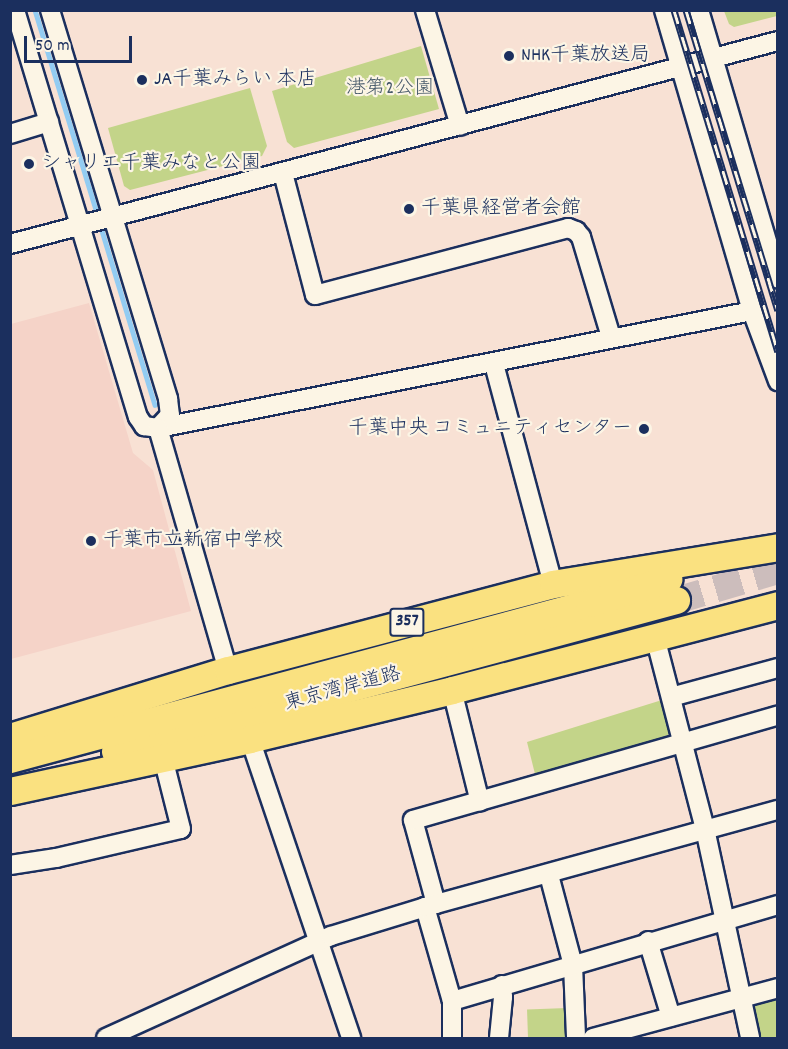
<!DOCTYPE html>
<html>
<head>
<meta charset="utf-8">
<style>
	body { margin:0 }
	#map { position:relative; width:788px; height:1049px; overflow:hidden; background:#f8e1d4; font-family:Dekko,"Klee One",sans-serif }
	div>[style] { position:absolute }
	.built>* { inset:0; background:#f5d3c8 }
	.green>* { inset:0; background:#c3d489; transform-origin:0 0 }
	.stream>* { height:4.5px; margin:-2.25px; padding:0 2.25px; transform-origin:2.25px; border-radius:2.25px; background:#93ccf2 }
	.highway-tunnel>* { height:27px; margin-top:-13.5px; transform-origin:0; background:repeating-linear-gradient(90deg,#ccbdbc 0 27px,transparent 0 41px) }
	.roads { filter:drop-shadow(2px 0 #1b2f5e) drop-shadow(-2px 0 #1b2f5e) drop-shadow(0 2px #1b2f5e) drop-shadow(0 -2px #1b2f5e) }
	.minor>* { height:18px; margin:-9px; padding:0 9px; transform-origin:9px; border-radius:9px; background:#fcf5e5 }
	.highway>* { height:27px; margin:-13.5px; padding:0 13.5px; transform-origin:13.5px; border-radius:13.5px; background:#fae180 }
	.rail>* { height:7px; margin-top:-3.5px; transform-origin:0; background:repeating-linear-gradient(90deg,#fcf5e5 0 14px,#1b2f5e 0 28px); box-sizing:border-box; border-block:2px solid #1b2f5e }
	.dots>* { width:16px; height:16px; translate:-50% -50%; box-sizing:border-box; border:3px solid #fcf5e5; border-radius:50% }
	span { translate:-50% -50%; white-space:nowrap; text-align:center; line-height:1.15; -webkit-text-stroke:4.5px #fcf5e5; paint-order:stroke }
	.shield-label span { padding:2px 4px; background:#fcf5e5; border:2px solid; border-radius:4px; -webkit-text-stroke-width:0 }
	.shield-label { font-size:18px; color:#1b2f5e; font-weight:700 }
	.poi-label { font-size:20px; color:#1b2f5e }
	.left { translate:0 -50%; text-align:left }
	.right { translate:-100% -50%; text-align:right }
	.park-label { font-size:20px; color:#455869 }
	.street-label { font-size:20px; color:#1b2f5e }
	.frame { position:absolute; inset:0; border:12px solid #1b2f5e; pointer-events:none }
	.scale { position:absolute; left:24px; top:36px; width:108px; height:27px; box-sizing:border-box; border:3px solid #1b2f5e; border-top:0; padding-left:8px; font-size:18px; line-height:21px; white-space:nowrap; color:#1b2f5e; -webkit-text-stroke:4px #fcf5e5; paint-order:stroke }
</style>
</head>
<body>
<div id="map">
	<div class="built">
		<div style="clip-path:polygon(89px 303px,133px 453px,153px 470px,191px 611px,11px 659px,11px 324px)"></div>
	</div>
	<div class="green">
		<div style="clip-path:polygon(724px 11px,777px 11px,777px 16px,734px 27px,729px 24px)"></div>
		<div style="clip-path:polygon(421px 46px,439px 109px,294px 148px,287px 142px,272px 91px)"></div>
		<div style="clip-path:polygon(250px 88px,267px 146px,262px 156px,130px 190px,124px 186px,108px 128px)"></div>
		<div style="clip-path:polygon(662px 700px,670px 731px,666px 740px,536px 778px,527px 742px)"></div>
		<div style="clip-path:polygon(777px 994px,777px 1038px,758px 1038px,753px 1008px,760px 999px)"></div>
		<div style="left:567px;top:1008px;width:30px;height:40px;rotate:88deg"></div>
	</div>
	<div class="stream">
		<div style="left:35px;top:10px;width:215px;rotate:73deg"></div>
		<div style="left:100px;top:224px;width:189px;rotate:73.1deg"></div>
	</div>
	<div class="highway-tunnel">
		<div style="left:676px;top:600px;width:106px;rotate:-16.4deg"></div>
	</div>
	<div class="roads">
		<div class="minor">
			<div style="left:15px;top:10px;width:425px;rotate:73.2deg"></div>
			<div style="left:138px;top:417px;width:11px;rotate:56deg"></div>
			<div style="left:144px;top:426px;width:14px;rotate:8deg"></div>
			<div style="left:158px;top:428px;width:605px;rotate:-11.14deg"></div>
			<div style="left:50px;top:10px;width:407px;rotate:73.1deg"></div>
			<div style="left:168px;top:399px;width:16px;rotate:83deg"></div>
			<div style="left:170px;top:415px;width:18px;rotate:133deg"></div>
			<div style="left:425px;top:10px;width:121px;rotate:73.2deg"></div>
			<div style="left:664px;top:10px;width:314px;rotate:73.7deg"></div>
			<div style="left:752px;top:311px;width:75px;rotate:69.6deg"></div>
			<div style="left:699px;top:10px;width:280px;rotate:73.6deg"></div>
			<div style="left:10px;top:134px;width:41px;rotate:-17.1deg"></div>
			<div style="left:283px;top:173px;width:126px;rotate:75.3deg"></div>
			<div style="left:315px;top:295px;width:262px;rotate:-14.8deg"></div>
			<div style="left:568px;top:228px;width:9px;rotate:21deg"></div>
			<div style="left:576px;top:231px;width:8px;rotate:50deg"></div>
			<div style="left:581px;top:237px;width:104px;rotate:73.3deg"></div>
			<div style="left:10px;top:244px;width:794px;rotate:-14.81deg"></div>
			<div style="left:494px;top:364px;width:228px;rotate:75deg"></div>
			<div style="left:158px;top:428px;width:252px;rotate:73.9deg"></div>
			<div style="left:655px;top:637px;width:198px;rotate:75.4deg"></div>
			<div style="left:705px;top:829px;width:214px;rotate:77.8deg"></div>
			<div style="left:452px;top:690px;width:115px;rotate:76deg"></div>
			<div style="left:671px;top:697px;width:111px;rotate:-15.2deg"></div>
			<div style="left:250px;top:739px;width:316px;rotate:71.3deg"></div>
			<div style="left:10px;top:865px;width:47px;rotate:-8.7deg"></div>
			<div style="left:56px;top:858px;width:128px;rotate:-13.1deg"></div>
			<div style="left:181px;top:829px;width:73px;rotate:-104.2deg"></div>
			<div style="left:549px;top:875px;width:93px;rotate:75.1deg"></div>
			<div style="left:573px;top:965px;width:73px;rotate:87.6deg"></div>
			<div style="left:436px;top:904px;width:87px;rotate:-105.3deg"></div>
			<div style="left:413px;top:820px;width:380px;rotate:-16deg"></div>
			<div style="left:425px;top:907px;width:98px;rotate:74deg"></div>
			<div style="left:452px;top:1001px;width:37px;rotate:90deg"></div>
			<div style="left:648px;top:941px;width:79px;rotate:73.2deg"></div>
			<div style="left:452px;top:1001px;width:340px;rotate:-16.4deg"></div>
			<div style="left:106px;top:1038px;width:247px;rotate:-24.4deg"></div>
			<div style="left:331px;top:936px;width:98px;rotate:-17.1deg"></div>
			<div style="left:425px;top:907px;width:366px;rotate:-15.4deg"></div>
			<div style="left:499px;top:1038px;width:41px;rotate:-84.4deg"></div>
			<div style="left:503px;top:997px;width:12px;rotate:-95deg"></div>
			<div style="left:593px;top:1038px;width:192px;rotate:-15.1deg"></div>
		</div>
		<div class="highway">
			<div style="left:10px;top:737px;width:228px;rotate:-17.1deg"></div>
			<div style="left:228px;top:670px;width:336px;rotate:-14.8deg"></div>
			<div style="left:553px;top:584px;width:228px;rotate:-9.3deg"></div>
			<div style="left:115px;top:751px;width:581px;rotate:-15.06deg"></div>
			<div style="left:10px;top:759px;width:600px;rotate:-15.08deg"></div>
			<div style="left:589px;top:603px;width:83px;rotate:-16.9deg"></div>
			<div style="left:10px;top:791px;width:246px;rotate:-12.2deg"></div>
			<div style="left:250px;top:739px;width:208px;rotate:-13.6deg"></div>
			<div style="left:452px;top:690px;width:337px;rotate:-14.6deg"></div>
		</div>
	</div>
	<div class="rail">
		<div style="left:674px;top:10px;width:357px;rotate:73.1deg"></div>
		<div style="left:686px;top:10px;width:314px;rotate:73deg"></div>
	</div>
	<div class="dots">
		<div style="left:509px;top:56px;background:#1b2f5e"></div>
		<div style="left:142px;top:80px;background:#1b2f5e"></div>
		<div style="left:29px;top:164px;background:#1b2f5e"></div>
		<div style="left:409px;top:209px;background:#1b2f5e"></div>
		<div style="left:644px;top:429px;background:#1b2f5e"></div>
		<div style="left:91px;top:541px;background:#1b2f5e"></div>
	</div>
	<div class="shield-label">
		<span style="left:407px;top:622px">357</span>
	</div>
	<div class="poi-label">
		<span class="left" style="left:521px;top:56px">NHK千葉放送局</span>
		<span class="left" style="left:154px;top:80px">JA千葉みらい 本店</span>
		<span class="left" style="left:41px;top:164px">シャリエ千葉みなと公園</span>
		<span class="left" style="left:421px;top:209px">千葉県経営者会館</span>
		<span class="right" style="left:632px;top:429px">千葉中央 コミュニティセンター</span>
		<span class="left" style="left:103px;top:541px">千葉市立新宿中学校</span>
	</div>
	<div class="park-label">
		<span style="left:390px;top:89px">港第2公園</span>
	</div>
	<div class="street-label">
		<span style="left:343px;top:690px;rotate:-15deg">東京湾岸道路</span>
	</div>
	<div class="frame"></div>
	<div class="scale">50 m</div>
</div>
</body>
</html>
